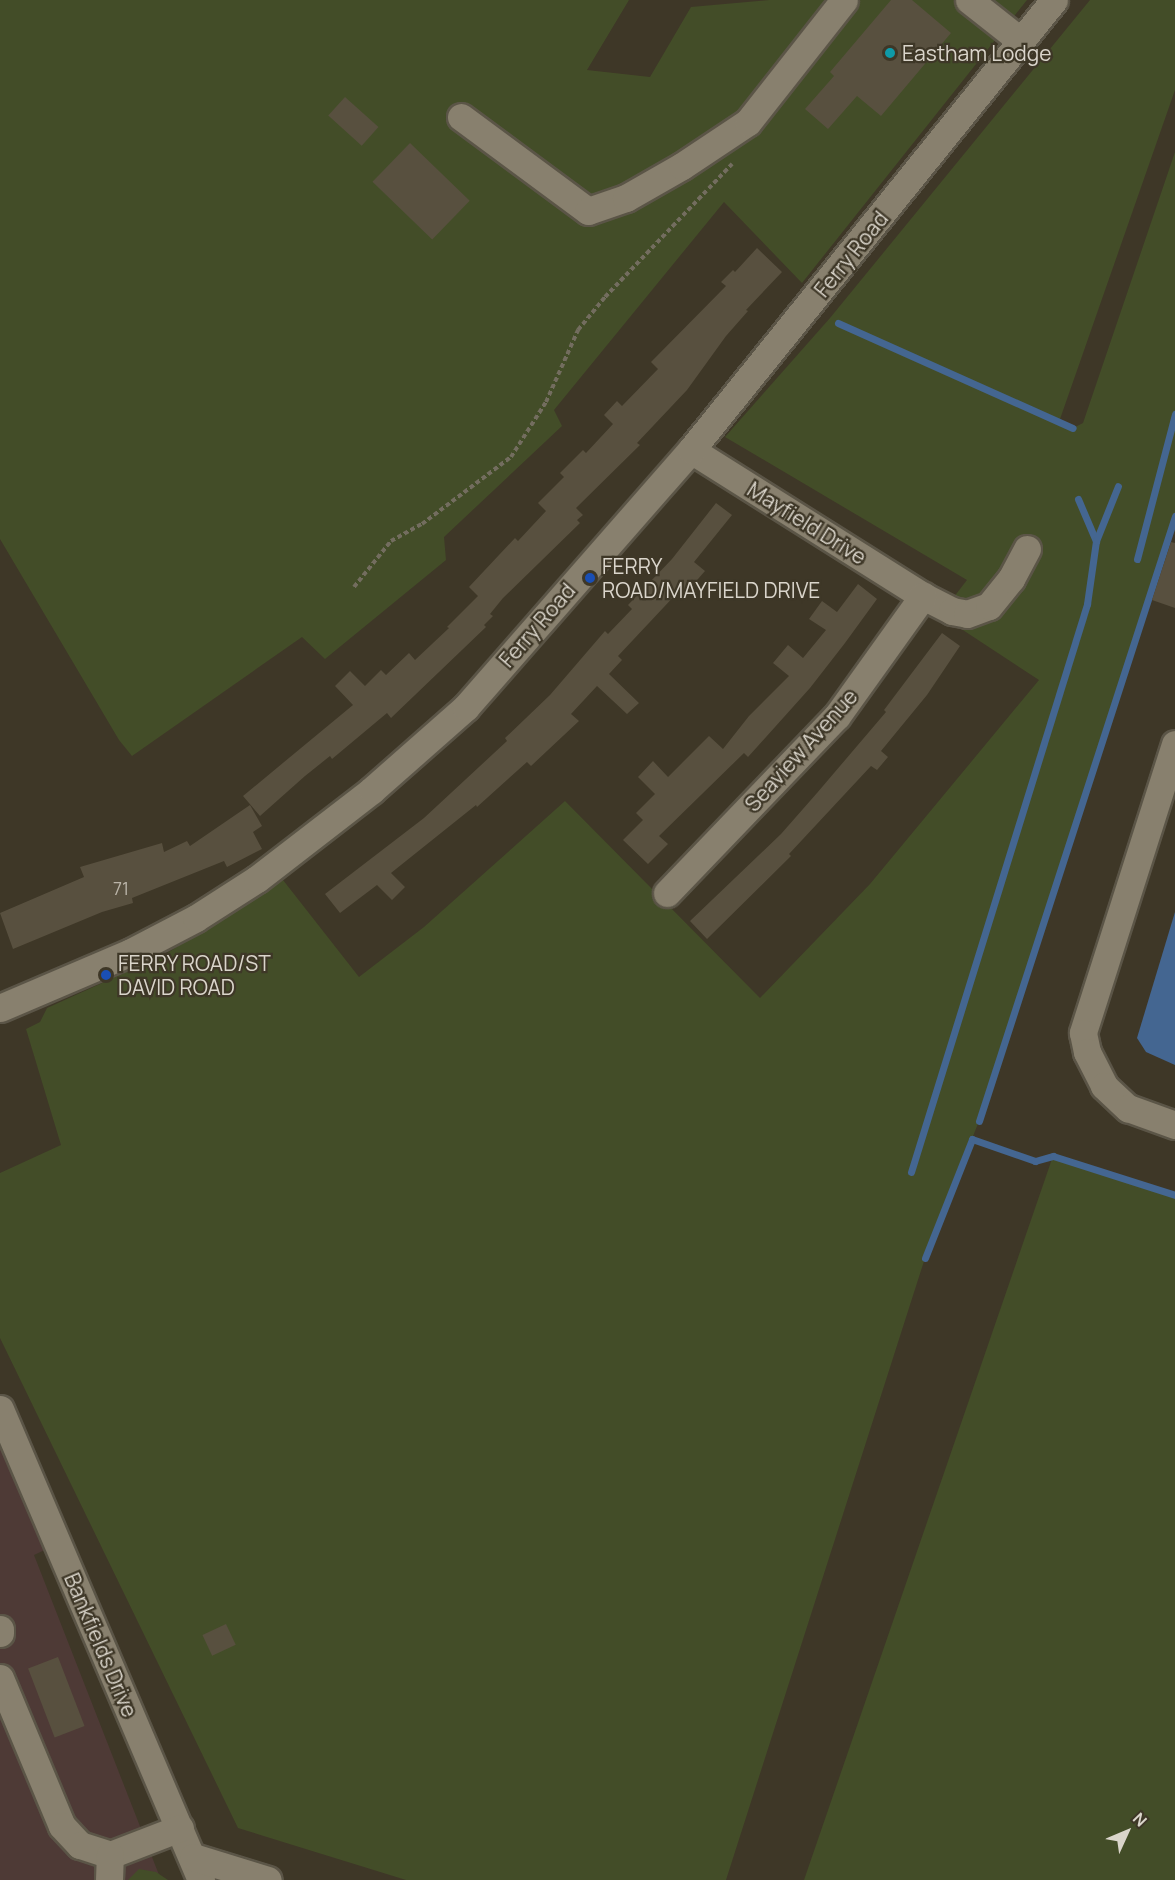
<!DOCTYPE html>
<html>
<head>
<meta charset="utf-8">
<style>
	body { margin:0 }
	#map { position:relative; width:1175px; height:1880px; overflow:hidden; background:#3e3727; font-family:Manrope,sans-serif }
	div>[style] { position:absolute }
	.industrial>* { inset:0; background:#4e3a36 }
	.green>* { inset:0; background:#434d28 }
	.water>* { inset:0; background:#446691 }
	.stream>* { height:7px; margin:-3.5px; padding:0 3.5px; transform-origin:3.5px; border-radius:3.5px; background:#446691 }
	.building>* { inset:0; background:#58503f; transform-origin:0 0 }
	.path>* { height:4px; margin-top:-2px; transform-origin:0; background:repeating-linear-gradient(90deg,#736d5f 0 4.5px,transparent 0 7.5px) }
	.roads { filter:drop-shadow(2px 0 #5b5547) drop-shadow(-2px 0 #5b5547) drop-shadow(0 2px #5b5547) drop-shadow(0 -2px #5b5547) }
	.minor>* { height:27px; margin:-13.5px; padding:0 13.5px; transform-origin:13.5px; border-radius:13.5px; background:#88806e }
	.dots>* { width:16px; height:16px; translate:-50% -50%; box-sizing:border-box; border:3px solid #3e3727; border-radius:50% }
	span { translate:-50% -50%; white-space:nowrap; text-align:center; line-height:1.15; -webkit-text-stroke:4.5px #3e3727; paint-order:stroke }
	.number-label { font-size:18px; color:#bab4a8 }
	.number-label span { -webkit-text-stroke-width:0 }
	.poi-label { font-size:21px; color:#dad5cb }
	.left { translate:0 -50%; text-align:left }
	.street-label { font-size:21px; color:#dad5cb }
	.north { position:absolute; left:1097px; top:1802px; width:60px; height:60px; -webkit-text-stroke:4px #3e3727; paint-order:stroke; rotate:46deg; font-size:16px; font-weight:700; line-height:24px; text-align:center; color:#dad5cb }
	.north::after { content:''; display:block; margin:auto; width:21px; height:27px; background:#dad5cb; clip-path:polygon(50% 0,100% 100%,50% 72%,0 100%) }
</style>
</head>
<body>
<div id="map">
	<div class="industrial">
		<div style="clip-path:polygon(0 1432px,51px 1547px,34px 1555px,161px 1880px,0 1880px)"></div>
	</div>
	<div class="green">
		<div style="clip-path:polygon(0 0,629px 0,587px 70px,650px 77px,691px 7px,769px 0,1027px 0,802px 283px,724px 202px,554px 410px,562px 426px,444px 537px,446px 560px,325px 659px,302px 637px,132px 756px,119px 740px,0 539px)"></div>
		<div style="clip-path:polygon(1090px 0,1175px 0,1175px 90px,1059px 422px,1073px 428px,1083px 423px,1175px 152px,1175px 516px,979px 1121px,925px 1258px,726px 1880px,406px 1880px,238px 1828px,0 1338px,0 1173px,61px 1145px,26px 1029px,40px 1022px,47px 1008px,164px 955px,283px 880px,359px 977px,424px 927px,565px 801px,760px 998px,870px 884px,1039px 680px,940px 615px,967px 580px,725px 437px,830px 318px)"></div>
		<div style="clip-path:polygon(1053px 1156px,1175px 1196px,1175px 1880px,804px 1880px)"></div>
		<div style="clip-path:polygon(139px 1869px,156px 1872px,168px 1880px,128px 1880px)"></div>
	</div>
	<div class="water">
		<div style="clip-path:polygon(1175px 912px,1175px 1065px,1146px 1052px,1137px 1038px)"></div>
	</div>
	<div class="stream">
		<div style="left:838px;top:323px;width:257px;rotate:24.1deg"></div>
		<div style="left:1078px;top:499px;width:46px;rotate:66.8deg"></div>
		<div style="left:1137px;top:559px;width:150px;rotate:-75.3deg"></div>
		<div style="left:979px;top:1121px;width:636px;rotate:-72.05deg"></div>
		<div style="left:911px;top:1172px;width:595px;rotate:-72.78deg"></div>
		<div style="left:1087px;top:604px;width:64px;rotate:-81.9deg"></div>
		<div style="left:1096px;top:541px;width:59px;rotate:-68.2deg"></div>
		<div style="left:925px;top:1258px;width:128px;rotate:-68.4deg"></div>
		<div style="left:972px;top:1139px;width:67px;rotate:19.2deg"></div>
		<div style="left:1035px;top:1161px;width:19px;rotate:-16deg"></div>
		<div style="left:1053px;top:1156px;width:128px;rotate:17.7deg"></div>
	</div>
	<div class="building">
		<div style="clip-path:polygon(891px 0,912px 0,951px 33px,881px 116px,857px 96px,828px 129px,805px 109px,834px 76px,830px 72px)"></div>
		<div style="left:345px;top:97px;width:45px;height:25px;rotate:42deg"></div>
		<div style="left:410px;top:143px;width:83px;height:54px;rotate:44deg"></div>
		<div style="clip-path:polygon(757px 248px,782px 272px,746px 310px,748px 311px,726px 336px,687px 390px,637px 443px,640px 445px,576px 508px,583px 515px,577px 520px,580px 523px,503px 598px,490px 614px,493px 616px,484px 625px,486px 627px,391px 718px,387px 713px,332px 759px,330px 756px,305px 776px,260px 816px,243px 796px,353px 705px,335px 686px,350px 671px,365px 686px,381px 670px,386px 675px,409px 653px,415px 660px,449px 628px,447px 627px,478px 596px,469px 587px,515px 538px,518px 541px,546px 511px,538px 503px,564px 477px,560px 473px,583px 450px,586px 453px,613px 424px,604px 415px,617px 401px,622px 406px,658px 369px,651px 362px,726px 286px,721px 282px,733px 270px,735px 272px)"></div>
		<div style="clip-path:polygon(716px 503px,732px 515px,694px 562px,705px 571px,684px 595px,679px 591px,618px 656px,622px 660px,609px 674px,639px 703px,627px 714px,597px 686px,571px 714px,579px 721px,531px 766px,527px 762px,477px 807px,476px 805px,391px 873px,405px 887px,392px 900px,377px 885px,340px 913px,325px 894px,424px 818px,507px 741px,505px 738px,550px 695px,605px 631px,608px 634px,632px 609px,628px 605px,672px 559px)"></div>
		<div style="clip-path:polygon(1171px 542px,1175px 543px,1175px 608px,1152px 600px)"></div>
		<div style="clip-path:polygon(858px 584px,877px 599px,845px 643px,810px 688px,748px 757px,744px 753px,659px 836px,668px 844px,648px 864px,623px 840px,643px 820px,636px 813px,655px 794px,638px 777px,653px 761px,668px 777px,709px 736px,723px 749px,749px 716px,789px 676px,773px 663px,788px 645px,803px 658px,826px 630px,809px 619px,822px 601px,837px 612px)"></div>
		<div style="clip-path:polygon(942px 633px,960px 646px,927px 695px,881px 751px,888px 757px,877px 770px,871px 766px,789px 854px,791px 856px,707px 939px,690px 921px,781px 834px,817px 793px,886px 712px,884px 710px)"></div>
		<div style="clip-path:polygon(250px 805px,262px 826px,253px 832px,262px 849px,227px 867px,224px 861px,132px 898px,133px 903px,102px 912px,13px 949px,0 913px,84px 877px,80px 867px,162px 843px,164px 852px,187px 841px,190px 846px)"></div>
		<div style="left:226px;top:1624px;width:23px;height:26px;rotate:65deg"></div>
		<div style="left:58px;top:1657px;width:74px;height:32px;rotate:69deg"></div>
	</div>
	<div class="path">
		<div style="left:354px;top:587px;width:59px;rotate:-51.2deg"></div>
		<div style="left:391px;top:541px;width:35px;rotate:-29deg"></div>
		<div style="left:422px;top:524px;width:111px;rotate:-37deg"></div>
		<div style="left:511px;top:457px;width:65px;rotate:-57.5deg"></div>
		<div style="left:546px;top:402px;width:79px;rotate:-66deg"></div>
		<div style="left:578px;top:330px;width:43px;rotate:-50.7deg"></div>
		<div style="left:605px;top:297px;width:184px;rotate:-46.3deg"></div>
	</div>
	<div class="roads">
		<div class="minor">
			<div style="left:969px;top:0;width:66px;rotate:38.3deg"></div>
			<div style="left:461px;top:117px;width:158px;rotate:36.5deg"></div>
			<div style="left:588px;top:211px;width:40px;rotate:-18.9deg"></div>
			<div style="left:626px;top:198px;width:64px;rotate:-29.7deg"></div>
			<div style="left:682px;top:166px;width:79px;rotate:-33.7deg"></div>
			<div style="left:748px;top:122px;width:155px;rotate:-51.8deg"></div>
			<div style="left:691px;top:450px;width:274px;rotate:32.2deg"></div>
			<div style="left:923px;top:596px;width:33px;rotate:27deg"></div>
			<div style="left:952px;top:611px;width:15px;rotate:11deg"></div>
			<div style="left:967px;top:614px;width:23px;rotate:-20deg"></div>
			<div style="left:989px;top:606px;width:35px;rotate:-51deg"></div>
			<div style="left:1011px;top:579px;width:34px;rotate:-62deg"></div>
			<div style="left:1175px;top:744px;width:303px;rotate:107.7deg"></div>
			<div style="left:1083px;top:1033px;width:19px;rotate:78deg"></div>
			<div style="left:1087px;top:1052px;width:38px;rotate:63deg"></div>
			<div style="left:1104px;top:1086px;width:33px;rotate:43deg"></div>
			<div style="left:1128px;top:1108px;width:50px;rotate:19.9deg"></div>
			<div style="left:667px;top:893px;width:245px;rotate:-46.2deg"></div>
			<div style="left:837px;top:716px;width:148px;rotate:-54.4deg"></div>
			<div style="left:0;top:1008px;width:142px;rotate:-23.1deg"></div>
			<div style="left:131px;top:952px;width:73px;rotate:-27.6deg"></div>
			<div style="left:196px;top:918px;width:72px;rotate:-32.6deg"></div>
			<div style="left:257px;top:879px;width:145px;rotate:-37.7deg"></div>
			<div style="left:372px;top:790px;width:125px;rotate:-41.4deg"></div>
			<div style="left:466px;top:707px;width:342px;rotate:-48.8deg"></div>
			<div style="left:691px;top:450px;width:578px;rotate:-51.11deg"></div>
			<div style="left:0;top:1409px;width:512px;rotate:66.89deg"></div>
			<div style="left:0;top:1629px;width:4px;rotate:90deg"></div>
			<div style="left:0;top:1678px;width:160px;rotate:67.3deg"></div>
			<div style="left:62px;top:1826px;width:26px;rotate:47deg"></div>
			<div style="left:80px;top:1845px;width:32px;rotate:18deg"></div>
			<div style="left:110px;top:1855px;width:75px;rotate:-21.1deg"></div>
			<div style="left:193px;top:1857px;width:78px;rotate:17deg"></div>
			<div style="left:109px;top:1880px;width:25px;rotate:-88deg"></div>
		</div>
	</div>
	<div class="dots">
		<div style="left:890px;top:53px;background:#0f9aa8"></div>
		<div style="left:590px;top:578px;background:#1a4fb4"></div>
		<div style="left:106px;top:975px;background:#1a4fb4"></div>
	</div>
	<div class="number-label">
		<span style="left:121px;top:888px">71</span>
	</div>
	<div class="poi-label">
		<span class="left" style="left:902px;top:53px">Eastham Lodge</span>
		<span class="left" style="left:602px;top:578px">FERRY<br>ROAD/MAYFIELD DRIVE</span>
		<span class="left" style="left:118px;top:975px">FERRY ROAD/ST<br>DAVID ROAD</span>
	</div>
	<div class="street-label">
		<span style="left:851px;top:254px;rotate:-51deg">Ferry Road</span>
		<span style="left:807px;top:523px;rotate:32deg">Mayfield Drive</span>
		<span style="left:537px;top:625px;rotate:-49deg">Ferry Road</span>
		<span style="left:801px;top:750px;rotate:-48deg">Seaview Avenue</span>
		<span style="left:101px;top:1645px;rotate:67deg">Bankfields Drive</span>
	</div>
	<div class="north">N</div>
</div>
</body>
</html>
